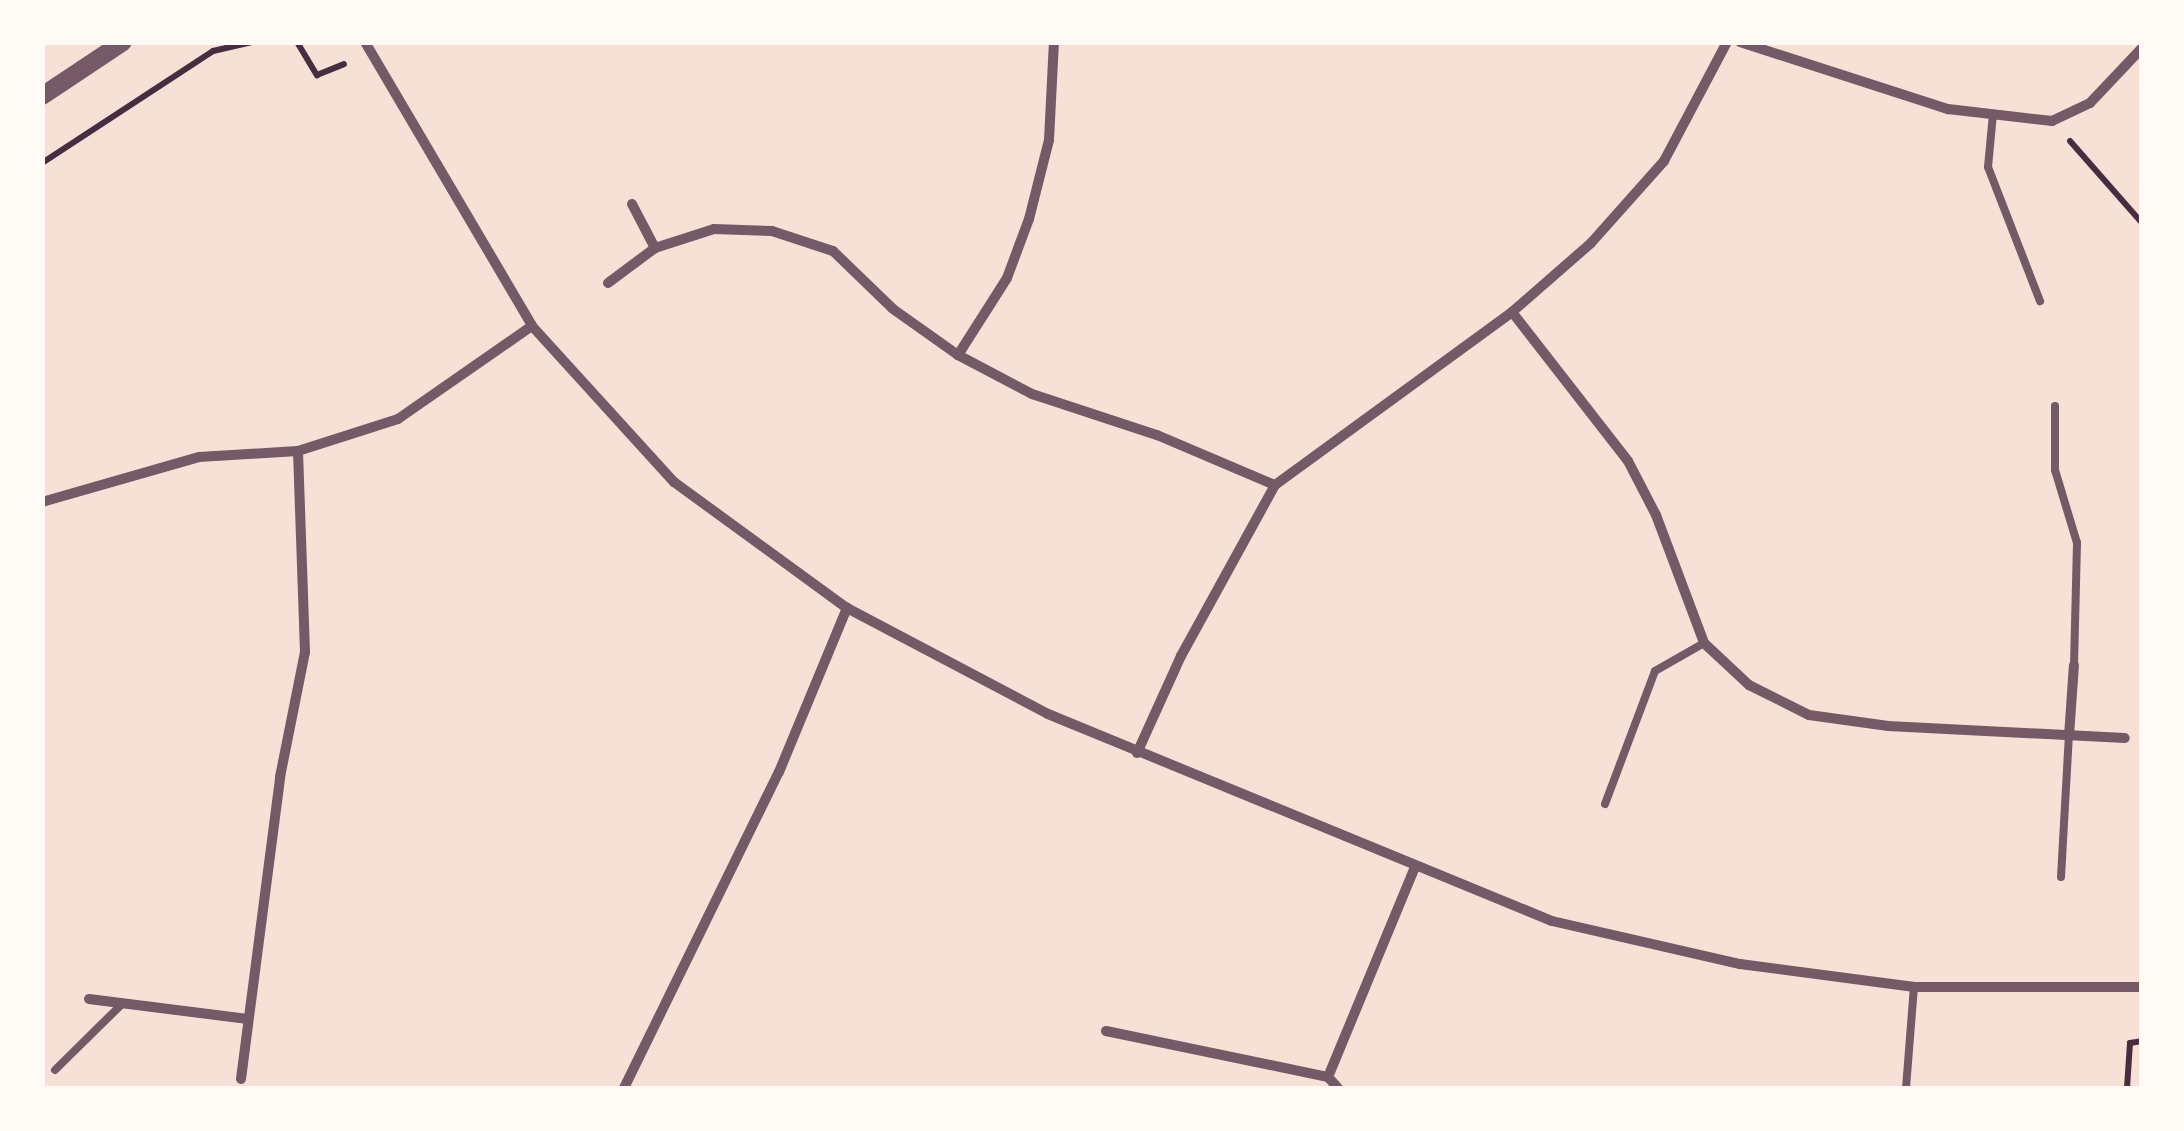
<!DOCTYPE html>
<html>
<head>
<meta charset="utf-8">
<style>
	body { margin:0 }
	#map { position:relative; width:2184px; height:1131px; overflow:hidden; background:#f7e1d7; font-family:Commissioner,sans-serif }
	div>[style] { position:absolute }
	.path>* { height:6px; margin:-3px; padding:0 3px; transform-origin:3px; border-radius:3px; background:#4a2c40 }
	.service>* { height:8px; margin:-4px; padding:0 4px; transform-origin:4px; border-radius:4px; background:#755966 }
	.minor>* { height:10px; margin:-5px; padding:0 5px; transform-origin:5px; border-radius:5px; background:#755966 }
	.tertiary>* { height:18px; margin:-9px; padding:0 9px; transform-origin:9px; border-radius:9px; background:#755966 }
	span { translate:-50% -50%; white-space:nowrap; text-align:center; line-height:1.15; -webkit-text-stroke:9px #fffaf5; paint-order:stroke }
	.frame { position:absolute; inset:0; border:45px solid #fffaf5; pointer-events:none }
</style>
</head>
<body>
<div id="map">
	<div class="path">
		<div style="left:297px;top:42px;width:39px;rotate:59deg"></div>
		<div style="left:317px;top:75px;width:29px;rotate:-22deg"></div>
		<div style="left:2070px;top:141px;width:109px;rotate:48.7deg"></div>
		<div style="left:42px;top:163px;width:204px;rotate:-33.2deg"></div>
		<div style="left:213px;top:51px;width:39px;rotate:-13deg"></div>
		<div style="left:2127px;top:1088px;width:45px;rotate:-86.2deg"></div>
		<div style="left:2130px;top:1043px;width:12px;rotate:-9deg"></div>
	</div>
	<div class="service">
		<div style="left:1993px;top:114px;width:53px;rotate:95.4deg"></div>
		<div style="left:1988px;top:167px;width:144px;rotate:68.8deg"></div>
		<div style="left:2055px;top:406px;width:64px;rotate:90deg"></div>
		<div style="left:2055px;top:470px;width:76px;rotate:73.2deg"></div>
		<div style="left:2077px;top:543px;width:122px;rotate:91.4deg"></div>
		<div style="left:1605px;top:804px;width:142px;rotate:-69.4deg"></div>
		<div style="left:1655px;top:671px;width:56px;rotate:-29.7deg"></div>
		<div style="left:2061px;top:877px;width:141px;rotate:-86.8deg"></div>
		<div style="left:55px;top:1070px;width:95px;rotate:-44.6deg"></div>
		<div style="left:1906px;top:1088px;width:101px;rotate:-85.5deg"></div>
	</div>
	<div class="minor">
		<div style="left:365px;top:42px;width:329px;rotate:59.5deg"></div>
		<div style="left:532px;top:326px;width:211px;rotate:47.7deg"></div>
		<div style="left:674px;top:482px;width:214px;rotate:36.1deg"></div>
		<div style="left:847px;top:608px;width:227px;rotate:27.8deg"></div>
		<div style="left:1048px;top:714px;width:545px;rotate:22.33deg"></div>
		<div style="left:1552px;top:921px;width:193px;rotate:12.9deg"></div>
		<div style="left:1740px;top:964px;width:176px;rotate:7.5deg"></div>
		<div style="left:1914px;top:987px;width:228px"></div>
		<div style="left:1740px;top:42px;width:219px;rotate:17.9deg"></div>
		<div style="left:1948px;top:109px;width:105px;rotate:6.6deg"></div>
		<div style="left:2052px;top:121px;width:42px;rotate:-25.3deg"></div>
		<div style="left:2090px;top:103px;width:76px;rotate:-46.6deg"></div>
		<div style="left:632px;top:204px;width:50px;rotate:62.4deg"></div>
		<div style="left:608px;top:283px;width:59px;rotate:-36.7deg"></div>
		<div style="left:655px;top:248px;width:62px;rotate:-17.9deg"></div>
		<div style="left:714px;top:229px;width:58px;rotate:2deg"></div>
		<div style="left:772px;top:231px;width:64px;rotate:18.2deg"></div>
		<div style="left:833px;top:251px;width:83px;rotate:44deg"></div>
		<div style="left:893px;top:309px;width:80px;rotate:35.3deg"></div>
		<div style="left:958px;top:355px;width:84px;rotate:27.8deg"></div>
		<div style="left:1032px;top:394px;width:132px;rotate:18.2deg"></div>
		<div style="left:1157px;top:435px;width:128px;rotate:23deg"></div>
		<div style="left:1512px;top:312px;width:189px;rotate:52.1deg"></div>
		<div style="left:1628px;top:461px;width:61px;rotate:62.6deg"></div>
		<div style="left:1656px;top:515px;width:137px;rotate:69.4deg"></div>
		<div style="left:1704px;top:643px;width:62px;rotate:43deg"></div>
		<div style="left:1749px;top:685px;width:67px;rotate:26.6deg"></div>
		<div style="left:1809px;top:715px;width:80px;rotate:7.9deg"></div>
		<div style="left:1888px;top:726px;width:237px;rotate:2.9deg"></div>
		<div style="left:958px;top:355px;width:91px;rotate:-57.5deg"></div>
		<div style="left:1007px;top:278px;width:63px;rotate:-69.6deg"></div>
		<div style="left:1029px;top:219px;width:81px;rotate:-75.8deg"></div>
		<div style="left:1049px;top:140px;width:98px;rotate:-87.1deg"></div>
		<div style="left:42px;top:502px;width:163px;rotate:-16deg"></div>
		<div style="left:199px;top:457px;width:99px;rotate:-3.5deg"></div>
		<div style="left:298px;top:451px;width:105px;rotate:-17.7deg"></div>
		<div style="left:398px;top:419px;width:163px;rotate:-34.8deg"></div>
		<div style="left:2069px;top:736px;width:71px;rotate:-86deg"></div>
		<div style="left:1137px;top:753px;width:107px;rotate:-65.6deg"></div>
		<div style="left:1181px;top:656px;width:195px;rotate:-61.2deg"></div>
		<div style="left:1275px;top:485px;width:293px;rotate:-36.1deg"></div>
		<div style="left:1512px;top:312px;width:105px;rotate:-41.1deg"></div>
		<div style="left:1591px;top:243px;width:110px;rotate:-48.3deg"></div>
		<div style="left:1664px;top:161px;width:135px;rotate:-62.1deg"></div>
		<div style="left:89px;top:999px;width:160px;rotate:7.2deg"></div>
		<div style="left:1106px;top:1031px;width:227px;rotate:11.7deg"></div>
		<div style="left:241px;top:1079px;width:305px;rotate:-82.6deg"></div>
		<div style="left:280px;top:777px;width:127px;rotate:-78.7deg"></div>
		<div style="left:305px;top:652px;width:201px;rotate:-92deg"></div>
		<div style="left:624px;top:1088px;width:352px;rotate:-63.9deg"></div>
		<div style="left:779px;top:772px;width:178px;rotate:-67.5deg"></div>
		<div style="left:1338px;top:1088px;width:15px;rotate:-132deg"></div>
		<div style="left:1328px;top:1077px;width:225px;rotate:-67.5deg"></div>
	</div>
	<div class="tertiary">
		<div style="left:42px;top:96px;width:97px;rotate:-33.7deg"></div>
	</div>
	<div class="frame"></div>
</div>
</body>
</html>
